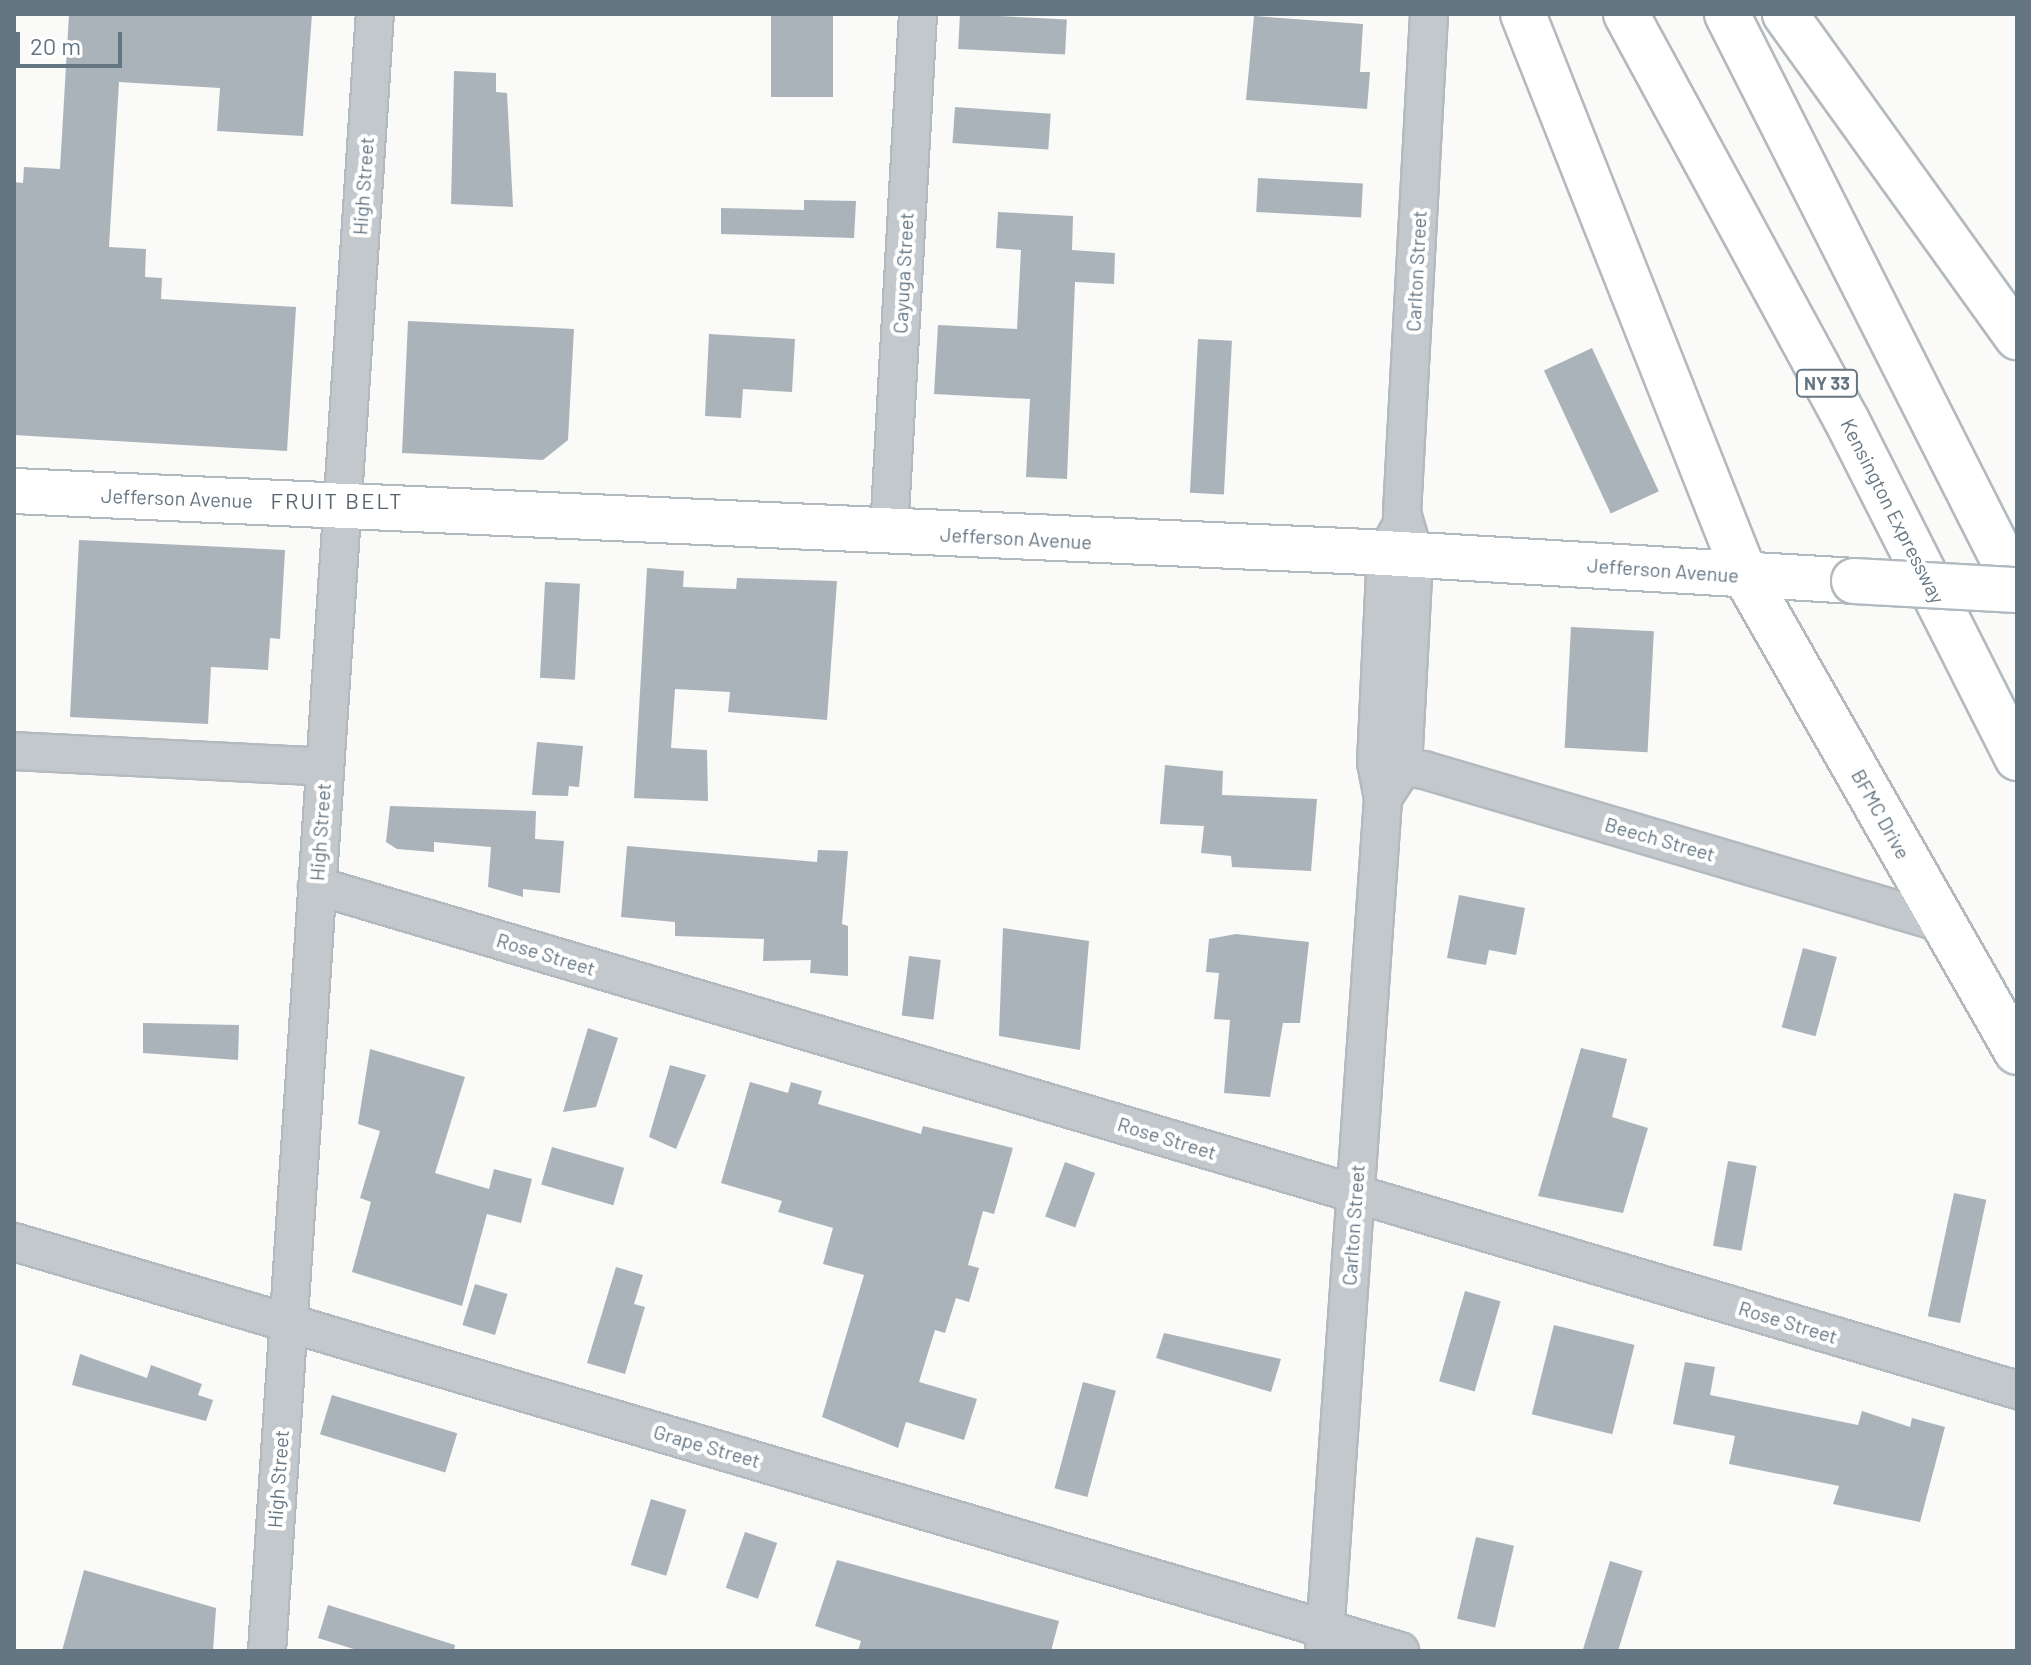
<!DOCTYPE html>
<html>
<head>
<meta charset="utf-8">
<style>
	body { margin:0 }
	#map { position:relative; width:2031px; height:1665px; overflow:hidden; background:#fafaf8; font-family:Barlow,sans-serif }
	div>[style] { position:absolute }
	.building>* { inset:0; background:#aab3b9; transform-origin:0 0 }
	.roads { filter:drop-shadow(2px 0 #b3babf) drop-shadow(-2px 0 #b3babf) drop-shadow(0 2px #b3babf) drop-shadow(0 -2px #b3babf) }
	.street>* { height:36px; margin:-18px; padding:0 18px; transform-origin:18px; border-radius:18px; background:#c3c8cc }
	.secondary>* { height:44px; margin:-22px; padding:0 22px; transform-origin:22px; border-radius:22px; background:#fff }
	.highway>* { height:44px; margin:-22px; padding:0 22px; transform-origin:22px; border-radius:22px; background:#fff }
	.bridges { filter:drop-shadow(2px 0 #b3babf) drop-shadow(-2px 0 #b3babf) drop-shadow(0 2px #b3babf) drop-shadow(0 -2px #b3babf) }
	.secondary-bridge>* { height:44px; margin:-22px; padding:0 22px; transform-origin:22px; border-radius:22px; background:#fff }
	span { translate:-50% -50%; white-space:nowrap; text-align:center; line-height:1.15; -webkit-text-stroke:8px #fff; paint-order:stroke }
	.shield-label span { padding:2px 6px; background:#fff; border:2px solid; border-radius:6px; -webkit-text-stroke-width:0 }
	.shield-label { font-size:18px; color:#657683; font-weight:700 }
	.street-label { font-size:20px; color:#657683 }
	.neighbourhood-label { font-size:22px; color:#57646e; letter-spacing:2px }
	.frame { position:absolute; inset:0; border:16px solid #657683; pointer-events:none }
	.scale { position:absolute; left:16px; top:32px; width:106px; height:36px; box-sizing:border-box; border:4px solid #657683; border-top:0; padding-left:10px; font-size:24px; line-height:28px; white-space:nowrap; color:#657683; -webkit-text-stroke:6px #fff; paint-order:stroke }
</style>
</head>
<body>
<div id="map">
	<div class="building">
		<div style="clip-path:polygon(69px 14px,312px 14px,303px 136px,217px 131px,220px 88px,119px 82px,109px 247px,146px 249px,145px 277px,162px 278px,161px 299px,296px 307px,287px 451px,14px 435px,14px 182px,23px 183px,24px 167px,60px 169px)"></div>
		<div style="left:771px;top:14px;width:62px;height:83px"></div>
		<div style="left:960px;top:14px;width:107px;height:35px;rotate:3deg"></div>
		<div style="clip-path:polygon(1254px 16px,1363px 24px,1360px 72px,1370px 72px,1367px 109px,1246px 100px)"></div>
		<div style="clip-path:polygon(454px 71px,496px 73px,496px 92px,507px 93px,513px 207px,451px 204px)"></div>
		<div style="left:955px;top:107px;width:96px;height:36px;rotate:4deg"></div>
		<div style="left:1258px;top:178px;width:105px;height:34px;rotate:3deg"></div>
		<div style="clip-path:polygon(804px 200px,856px 201px,854px 238px,721px 234px,721px 208px,804px 210px)"></div>
		<div style="clip-path:polygon(998px 212px,1073px 216px,1072px 250px,1115px 253px,1114px 284px,1075px 282px,1067px 479px,1026px 477px,1030px 399px,934px 394px,938px 325px,1017px 329px,1021px 250px,996px 248px)"></div>
		<div style="clip-path:polygon(408px 321px,574px 329px,568px 440px,543px 460px,402px 453px)"></div>
		<div style="clip-path:polygon(709px 334px,795px 339px,792px 392px,743px 389px,741px 418px,705px 416px)"></div>
		<div style="left:1198px;top:339px;width:34px;height:154px;rotate:3deg"></div>
		<div style="left:1592px;top:348px;width:158px;height:53px;rotate:65deg"></div>
		<div style="clip-path:polygon(79px 540px,285px 550px,280px 639px,270px 638px,268px 670px,211px 667px,208px 724px,70px 717px)"></div>
		<div style="clip-path:polygon(647px 568px,684px 571px,683px 587px,736px 589px,737px 578px,837px 581px,827px 720px,728px 712px,730px 692px,675px 689px,671px 748px,707px 750px,708px 801px,634px 798px)"></div>
		<div style="left:545px;top:582px;width:35px;height:96px;rotate:3deg"></div>
		<div style="left:1571px;top:627px;width:83px;height:121px;rotate:3deg"></div>
		<div style="clip-path:polygon(537px 742px,583px 746px,579px 787px,569px 786px,568px 796px,532px 795px)"></div>
		<div style="clip-path:polygon(1165px 765px,1223px 771px,1222px 795px,1317px 799px,1311px 871px,1232px 867px,1231px 856px,1201px 853px,1204px 826px,1160px 824px)"></div>
		<div style="clip-path:polygon(390px 806px,536px 811px,535px 839px,564px 841px,560px 893px,523px 889px,523px 897px,488px 887px,491px 847px,434px 842px,434px 852px,397px 849px,386px 842px)"></div>
		<div style="clip-path:polygon(627px 846px,817px 862px,818px 850px,848px 851px,842px 924px,848px 926px,848px 976px,810px 973px,811px 960px,763px 961px,764px 939px,675px 936px,675px 922px,621px 917px)"></div>
		<div style="clip-path:polygon(1459px 895px,1525px 908px,1516px 955px,1489px 950px,1486px 965px,1447px 958px)"></div>
		<div style="clip-path:polygon(1003px 928px,1089px 941px,1080px 1050px,999px 1036px)"></div>
		<div style="clip-path:polygon(1236px 934px,1309px 942px,1300px 1023px,1283px 1023px,1270px 1097px,1224px 1093px,1230px 1020px,1214px 1019px,1219px 973px,1206px 972px,1209px 939px)"></div>
		<div style="left:1803px;top:948px;width:35px;height:82px;rotate:15deg"></div>
		<div style="left:909px;top:956px;width:32px;height:60px;rotate:7deg"></div>
		<div style="clip-path:polygon(143px 1023px,239px 1025px,238px 1060px,143px 1053px)"></div>
		<div style="clip-path:polygon(588px 1028px,618px 1038px,596px 1107px,563px 1112px)"></div>
		<div style="clip-path:polygon(1581px 1048px,1627px 1059px,1612px 1117px,1648px 1128px,1623px 1213px,1538px 1196px)"></div>
		<div style="clip-path:polygon(370px 1049px,465px 1077px,435px 1173px,489px 1189px,494px 1169px,532px 1179px,521px 1223px,487px 1214px,462px 1306px,352px 1272px,371px 1202px,360px 1198px,380px 1131px,358px 1124px)"></div>
		<div style="clip-path:polygon(670px 1065px,706px 1075px,676px 1149px,649px 1137px)"></div>
		<div style="clip-path:polygon(750px 1082px,788px 1093px,791px 1082px,822px 1091px,818px 1104px,921px 1134px,923px 1126px,1013px 1148px,994px 1214px,983px 1211px,968px 1265px,979px 1268px,969px 1302px,956px 1298px,945px 1333px,935px 1330px,919px 1382px,977px 1399px,964px 1440px,906px 1422px,898px 1448px,822px 1417px,864px 1275px,823px 1264px,833px 1228px,778px 1212px,782px 1201px,721px 1183px)"></div>
		<div style="left:552px;top:1147px;width:75px;height:39px;rotate:16deg"></div>
		<div style="left:1728px;top:1161px;width:29px;height:86px;rotate:10deg"></div>
		<div style="left:1065px;top:1162px;width:32px;height:58px;rotate:20deg"></div>
		<div style="left:1954px;top:1193px;width:33px;height:126px;rotate:12deg"></div>
		<div style="clip-path:polygon(616px 1267px,643px 1275px,634px 1304px,645px 1307px,625px 1374px,587px 1363px)"></div>
		<div style="left:475px;top:1284px;width:34px;height:43px;rotate:17deg"></div>
		<div style="left:1465px;top:1291px;width:37px;height:94px;rotate:16deg"></div>
		<div style="left:1554px;top:1325px;width:83px;height:92px;rotate:14deg"></div>
		<div style="clip-path:polygon(1164px 1333px,1281px 1359px,1271px 1392px,1156px 1358px)"></div>
		<div style="clip-path:polygon(80px 1354px,147px 1378px,151px 1365px,202px 1384px,198px 1395px,213px 1400px,206px 1421px,72px 1385px)"></div>
		<div style="clip-path:polygon(1685px 1362px,1715px 1367px,1710px 1395px,1858px 1425px,1862px 1411px,1910px 1427px,1912px 1418px,1945px 1427px,1920px 1522px,1833px 1504px,1839px 1486px,1729px 1464px,1735px 1436px,1673px 1424px)"></div>
		<div style="left:1083px;top:1382px;width:34px;height:110px;rotate:15deg"></div>
		<div style="left:332px;top:1395px;width:131px;height:41px;rotate:17deg"></div>
		<div style="left:651px;top:1499px;width:37px;height:69px;rotate:17deg"></div>
		<div style="left:745px;top:1532px;width:34px;height:59px;rotate:19deg"></div>
		<div style="left:1476px;top:1537px;width:39px;height:84px;rotate:13deg"></div>
		<div style="clip-path:polygon(837px 1560px,1059px 1621px,1051px 1651px,858px 1651px,861px 1641px,815px 1626px)"></div>
		<div style="left:1610px;top:1561px;width:34px;height:94px;rotate:17deg"></div>
		<div style="clip-path:polygon(84px 1570px,216px 1608px,213px 1651px,62px 1651px)"></div>
		<div style="clip-path:polygon(328px 1605px,455px 1645px,454px 1651px,360px 1651px,318px 1638px)"></div>
	</div>
	<div class="roads">
		<div class="street">
			<div style="left:889px;top:532px;width:519px;rotate:-86.8deg"></div>
			<div style="left:14px;top:751px;width:311px;rotate:2.9deg"></div>
			<div style="left:1378px;top:764px;width:46px;rotate:7.4deg"></div>
			<div style="left:1424px;top:770px;width:540px;rotate:16.46deg"></div>
			<div style="left:1383px;top:798px;width:37px;rotate:-57deg"></div>
			<div style="left:1403px;top:767px;width:213px;rotate:-87deg"></div>
			<div style="left:1414px;top:554px;width:43px;rotate:-106.3deg"></div>
			<div style="left:1402px;top:513px;width:496px;rotate:-86.9deg"></div>
			<div style="left:317px;top:886px;width:1773px;rotate:16.51deg"></div>
			<div style="left:14px;top:1242px;width:1445px;rotate:16.44deg"></div>
			<div style="left:1324px;top:1649px;width:853px;rotate:-86.03deg"></div>
			<div style="left:1383px;top:798px;width:36px;rotate:-101deg"></div>
			<div style="left:1376px;top:763px;width:210px;rotate:-87.3deg"></div>
			<div style="left:1386px;top:553px;width:33px;rotate:-61deg"></div>
			<div style="left:267px;top:1651px;width:1641px;rotate:-86.23deg"></div>
		</div>
		<div class="secondary">
			<div style="left:14px;top:491px;width:1354px;rotate:2.58deg"></div>
			<div style="left:1367px;top:552px;width:488px;rotate:3.4deg"></div>
			<div style="left:1745px;top:575px;width:549px;rotate:60.31deg"></div>
		</div>
		<div class="highway">
			<div style="left:1523px;top:14px;width:603px;rotate:68.41deg"></div>
			<div style="left:1626px;top:14px;width:461px;rotate:61.5deg"></div>
			<div style="left:1846px;top:419px;width:380px;rotate:63.2deg"></div>
			<div style="left:1727px;top:14px;width:642px;rotate:63.16deg"></div>
			<div style="left:1785px;top:14px;width:398px;rotate:54.3deg"></div>
		</div>
	</div>
	<div class="bridges">
		<div class="secondary-bridge">
			<div style="left:1854px;top:581px;width:163px;rotate:3.2deg"></div>
		</div>
	</div>
	<div class="shield-label">
		<span style="left:1827px;top:383px">NY 33</span>
	</div>
	<div class="street-label">
		<span style="left:363px;top:186px;rotate:-86deg">High Street</span>
		<span style="left:1416px;top:271px;rotate:-87deg">Carlton Street</span>
		<span style="left:903px;top:273px;rotate:-87deg">Cayuga Street</span>
		<span style="left:177px;top:498px;rotate:2deg">Jefferson Avenue</span>
		<span style="left:1893px;top:511px;rotate:63deg">Kensington Expressway</span>
		<span style="left:1016px;top:538px;rotate:3deg">Jefferson Avenue</span>
		<span style="left:1663px;top:570px;rotate:4deg">Jefferson Avenue</span>
		<span style="left:1881px;top:814px;rotate:61deg">BFMC Drive</span>
		<span style="left:320px;top:832px;rotate:-86deg">High Street</span>
		<span style="left:1660px;top:839px;rotate:16deg">Beech Street</span>
		<span style="left:546px;top:954px;rotate:17deg">Rose Street</span>
		<span style="left:1167px;top:1138px;rotate:17deg">Rose Street</span>
		<span style="left:1353px;top:1225px;rotate:-86deg">Carlton Street</span>
		<span style="left:1788px;top:1322px;rotate:17deg">Rose Street</span>
		<span style="left:707px;top:1446px;rotate:16deg">Grape Street</span>
		<span style="left:278px;top:1479px;rotate:-86deg">High Street</span>
	</div>
	<div class="neighbourhood-label">
		<span style="left:337px;top:501px">FRUIT BELT</span>
	</div>
	<div class="frame"></div>
	<div class="scale">20 m</div>
</div>
</body>
</html>
